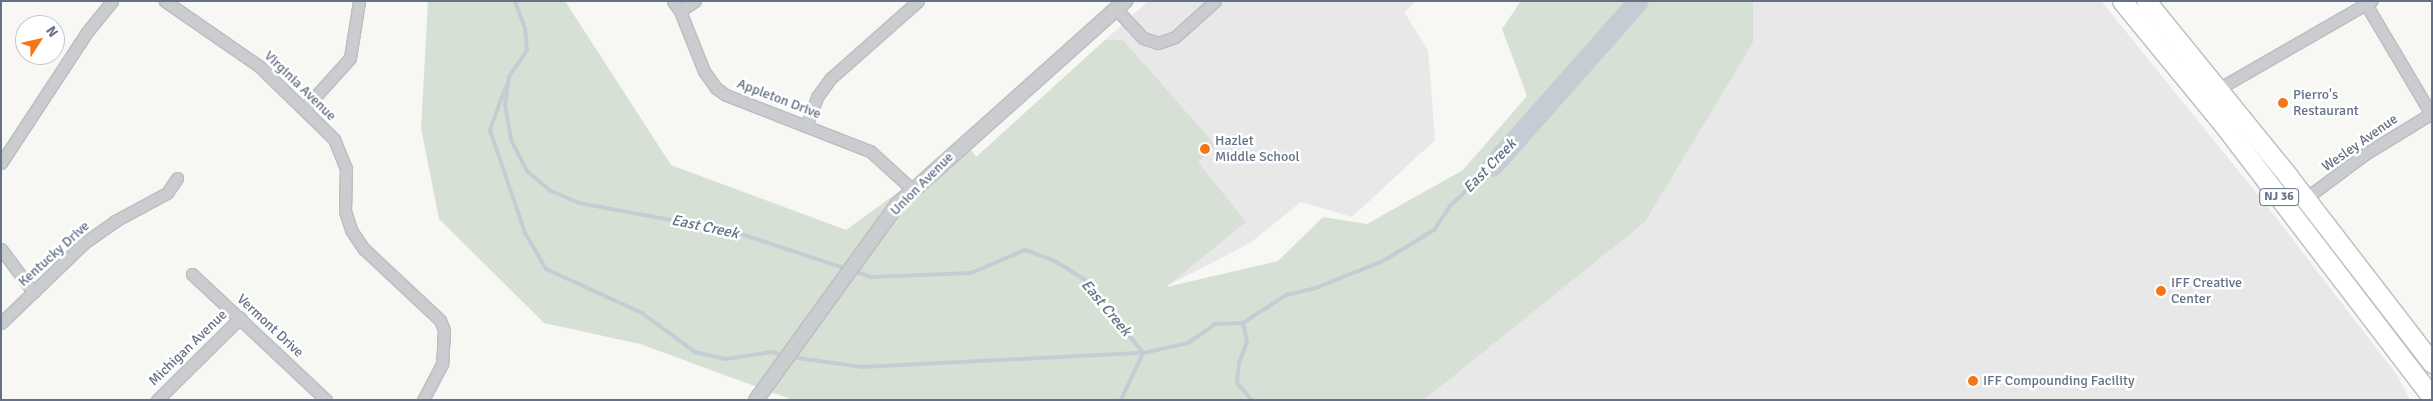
<!DOCTYPE html>
<html>
<head>
<meta charset="utf-8">
<style>
	body { margin:0 }
	#map { position:relative; width:2433px; height:401px; overflow:hidden; background:#f7f8f4; font-family:Signika,sans-serif }
	div>[style] { position:absolute }
	.built>* { inset:0; background:#e8e8e8 }
	.green>* { inset:0; background:#d7e0d5 }
	.stream>* { height:4px; margin:-2px; padding:0 2px; transform-origin:2px; border-radius:2px; background:#c5cdd4 }
	.river>* { height:21px; margin:-10.5px; padding:0 10.5px; transform-origin:10.5px; border-radius:10.5px; background:#c5cdd4 }
	.roads { filter:drop-shadow(1px 0 #bbbdc1) drop-shadow(-1px 0 #bbbdc1) drop-shadow(0 1px #bbbdc1) drop-shadow(0 -1px #bbbdc1) }
	.minor>* { height:11px; margin:-5.5px; padding:0 5.5px; transform-origin:5.5px; border-radius:5.5px; background:#caccd0 }
	.tertiary>* { height:14px; margin:-7px; padding:0 7px; transform-origin:7px; border-radius:7px; background:#caccd0 }
	.trunk>* { height:19px; margin:-9.5px; padding:0 9.5px; transform-origin:9.5px; border-radius:9.5px; background:#fff }
	.dots>* { width:14px; height:14px; translate:-50% -50%; box-sizing:border-box; border:2px solid #fff; border-radius:50% }
	span { translate:-50% -50%; white-space:nowrap; text-align:center; line-height:1.15; -webkit-text-stroke:5px #fff; paint-order:stroke }
	.shield-label span { padding:1px 4px; background:#fff; border:1px solid; border-radius:4px; -webkit-text-stroke-width:0 }
	.shield-label { font-size:12px; color:#647188; font-weight:700 }
	.street-label { font-size:14px; color:#647188 }
	.poi-label { font-size:14px; color:#647188 }
	.left { translate:0 -50%; text-align:left }
	.water-label { font-size:15px; color:#5f7384; font-style:italic }
	.frame { position:absolute; inset:0; border:2px solid #647188; pointer-events:none }
	.north { position:absolute; left:15px; top:15px; width:50px; height:50px; box-sizing:border-box; background:#fff; border:1px solid #c1c6cf; border-radius:50%; rotate:55deg; font-size:14px; font-weight:700; line-height:20px; text-align:center; color:#647188 }
	.north::after { content:''; display:block; margin:auto; width:18px; height:22px; background:#f57517; clip-path:polygon(50% 0,100% 100%,50% 72%,0 100%) }
</style>
</head>
<body>
<div id="map">
	<div class="built">
		<div style="clip-path:polygon(1148px 1px,1417px 1px,1404px 12px,1428px 50px,1435px 140px,1352px 217px,1301px 202px,1250px 243px,1165px 287px,976px 158px)"></div>
		<div style="clip-path:polygon(1753px 1px,2101px 1px,2267px 206px,2397px 375px,2410px 400px,1424px 400px,1645px 222px,1753px 43px)"></div>
	</div>
	<div class="green">
		<div style="clip-path:polygon(428px 1px,565px 1px,671px 165px,846px 230px,966px 143px,976px 157px,1105px 40px,1123px 40px,1216px 146px,1198px 162px,1246px 222px,1166px 287px,1278px 261px,1323px 217px,1367px 224px,1463px 170px,1527px 96px,1502px 29px,1521px 1px,1753px 1px,1753px 43px,1645px 222px,1424px 400px,793px 400px,640px 344px,544px 323px,439px 219px,421px 128px)"></div>
	</div>
	<div class="stream">
		<div style="left:515px;top:1px;width:29px;rotate:70deg"></div>
		<div style="left:525px;top:28px;width:22px;rotate:85deg"></div>
		<div style="left:527px;top:50px;width:32px;rotate:124deg"></div>
		<div style="left:509px;top:77px;width:28px;rotate:98deg"></div>
		<div style="left:505px;top:105px;width:36px;rotate:80deg"></div>
		<div style="left:511px;top:140px;width:35px;rotate:63deg"></div>
		<div style="left:527px;top:171px;width:31px;rotate:40deg"></div>
		<div style="left:551px;top:191px;width:30px;rotate:23deg"></div>
		<div style="left:579px;top:203px;width:159px;rotate:10.5deg"></div>
		<div style="left:735px;top:232px;width:118px;rotate:18.3deg"></div>
		<div style="left:506px;top:86px;width:47px;rotate:110deg"></div>
		<div style="left:490px;top:130px;width:109px;rotate:71.2deg"></div>
		<div style="left:525px;top:233px;width:42px;rotate:59.7deg"></div>
		<div style="left:546px;top:269px;width:106px;rotate:24.6deg"></div>
		<div style="left:642px;top:313px;width:66px;rotate:36.3deg"></div>
		<div style="left:695px;top:352px;width:31px;rotate:13deg"></div>
		<div style="left:725px;top:359px;width:48px;rotate:-8.5deg"></div>
		<div style="left:772px;top:352px;width:12px;rotate:14deg"></div>
		<div style="left:854px;top:271px;width:18px;rotate:19deg"></div>
		<div style="left:871px;top:277px;width:100px;rotate:-2.3deg"></div>
		<div style="left:971px;top:273px;width:59px;rotate:-23.1deg"></div>
		<div style="left:1025px;top:250px;width:32px;rotate:20deg"></div>
		<div style="left:1055px;top:261px;width:34px;rotate:32deg"></div>
		<div style="left:1084px;top:279px;width:95px;rotate:51.4deg"></div>
		<div style="left:1143px;top:353px;width:46px;rotate:-12.5deg"></div>
		<div style="left:1188px;top:343px;width:33px;rotate:-35deg"></div>
		<div style="left:1215px;top:324px;width:28px;rotate:-2deg"></div>
		<div style="left:1243px;top:323px;width:51px;rotate:-33.1deg"></div>
		<div style="left:1286px;top:295px;width:28px;rotate:-13deg"></div>
		<div style="left:1313px;top:289px;width:75px;rotate:-21.8deg"></div>
		<div style="left:1383px;top:261px;width:60px;rotate:-31.3deg"></div>
		<div style="left:1434px;top:230px;width:29px;rotate:-56deg"></div>
		<div style="left:1450px;top:206px;width:58px;rotate:-43.6deg"></div>
		<div style="left:1243px;top:323px;width:19px;rotate:78deg"></div>
		<div style="left:1247px;top:342px;width:22px;rotate:111deg"></div>
		<div style="left:1239px;top:363px;width:20px;rotate:96deg"></div>
		<div style="left:1237px;top:383px;width:23px;rotate:49deg"></div>
		<div style="left:791px;top:357px;width:72px;rotate:8deg"></div>
		<div style="left:862px;top:367px;width:281px;rotate:-2.9deg"></div>
		<div style="left:1143px;top:353px;width:52px;rotate:115.1deg"></div>
	</div>
	<div class="river">
		<div style="left:1492px;top:166px;width:220px;rotate:-48.5deg"></div>
	</div>
	<div class="roads">
		<div class="minor">
			<div style="left:165px;top:1px;width:114px;rotate:34.7deg"></div>
			<div style="left:259px;top:66px;width:105px;rotate:44.2deg"></div>
			<div style="left:334px;top:139px;width:31px;rotate:68deg"></div>
			<div style="left:346px;top:168px;width:43px;rotate:91.3deg"></div>
			<div style="left:345px;top:211px;width:20px;rotate:72deg"></div>
			<div style="left:351px;top:230px;width:23px;rotate:56deg"></div>
			<div style="left:364px;top:249px;width:104px;rotate:43.1deg"></div>
			<div style="left:440px;top:320px;width:11px;rotate:68deg"></div>
			<div style="left:444px;top:330px;width:34px;rotate:93deg"></div>
			<div style="left:442px;top:364px;width:41px;rotate:117.8deg"></div>
			<div style="left:673px;top:1px;width:12px;rotate:55deg"></div>
			<div style="left:680px;top:11px;width:65px;rotate:68.2deg"></div>
			<div style="left:704px;top:71px;width:21px;rotate:55deg"></div>
			<div style="left:716px;top:88px;width:12px;rotate:35deg"></div>
			<div style="left:726px;top:95px;width:155px;rotate:21.3deg"></div>
			<div style="left:870px;top:151px;width:58px;rotate:42.2deg"></div>
			<div style="left:2364px;top:1px;width:131px;rotate:59.3deg"></div>
			<div style="left:1116px;top:9px;width:40px;rotate:47deg"></div>
			<div style="left:1143px;top:38px;width:16px;rotate:18deg"></div>
			<div style="left:1158px;top:43px;width:18px;rotate:-19deg"></div>
			<div style="left:1175px;top:37px;width:54px;rotate:-42deg"></div>
			<div style="left:680px;top:11px;width:18px;rotate:-34deg"></div>
			<div style="left:2218px;top:89px;width:177px;rotate:-29.9deg"></div>
			<div style="left:305px;top:108px;width:67px;rotate:-48deg"></div>
			<div style="left:350px;top:58px;width:58px;rotate:-81deg"></div>
			<div style="left:806px;top:126px;width:31px;rotate:-69deg"></div>
			<div style="left:817px;top:97px;width:24px;rotate:-54deg"></div>
			<div style="left:831px;top:78px;width:116px;rotate:-41.5deg"></div>
			<div style="left:1px;top:163px;width:157px;rotate:-56.7deg"></div>
			<div style="left:87px;top:32px;width:40px;rotate:-51deg"></div>
			<div style="left:2306px;top:198px;width:74px;rotate:-36.7deg"></div>
			<div style="left:2365px;top:154px;width:79px;rotate:-31.5deg"></div>
			<div style="left:1px;top:249px;width:54px;rotate:53.3deg"></div>
			<div style="left:192px;top:274px;width:184px;rotate:43.2deg"></div>
			<div style="left:1px;top:323px;width:115px;rotate:-43.9deg"></div>
			<div style="left:84px;top:243px;width:38px;rotate:-35deg"></div>
			<div style="left:115px;top:221px;width:59px;rotate:-28.3deg"></div>
			<div style="left:167px;top:193px;width:18px;rotate:-56deg"></div>
			<div style="left:157px;top:400px;width:117px;rotate:-44.7deg"></div>
		</div>
		<div class="tertiary">
			<div style="left:756px;top:400px;width:242px;rotate:-54.1deg"></div>
			<div style="left:898px;top:204px;width:305px;rotate:-41.8deg"></div>
		</div>
		<div class="trunk">
			<div style="left:2122px;top:1px;width:159px;rotate:50.6deg"></div>
			<div style="left:2223px;top:124px;width:344px;rotate:52.6deg"></div>
			<div style="left:2146px;top:1px;width:225px;rotate:50.9deg"></div>
			<div style="left:2288px;top:176px;width:236px;rotate:52.4deg"></div>
		</div>
	</div>
	<div class="dots">
		<div style="left:2283px;top:103px;background:#f57517"></div>
		<div style="left:1205px;top:149px;background:#f57517"></div>
		<div style="left:2161px;top:291px;background:#f57517"></div>
		<div style="left:1973px;top:381px;background:#f57517"></div>
	</div>
	<div class="shield-label">
		<span style="left:2279px;top:197px">NJ 36</span>
	</div>
	<div class="street-label">
		<span style="left:300px;top:86px;rotate:44deg">Virginia Avenue</span>
		<span style="left:779px;top:99px;rotate:21deg">Appleton Drive</span>
		<span style="left:2360px;top:143px;rotate:-35deg">Wesley Avenue</span>
		<span style="left:922px;top:184px;rotate:-45deg">Union Avenue</span>
		<span style="left:54px;top:254px;rotate:-42deg">Kentucky Drive</span>
		<span style="left:270px;top:326px;rotate:43deg">Vermont Drive</span>
		<span style="left:188px;top:348px;rotate:-44deg">Michigan Avenue</span>
	</div>
	<div class="poi-label">
		<span class="left" style="left:2293px;top:103px">Pierro's<br>Restaurant</span>
		<span class="left" style="left:1215px;top:149px">Hazlet<br>Middle School</span>
		<span class="left" style="left:2171px;top:291px">IFF Creative<br>Center</span>
		<span class="left" style="left:1983px;top:381px">IFF Compounding Facility</span>
	</div>
	<div class="water-label">
		<span style="left:1490px;top:166px;rotate:-46deg">East Creek</span>
		<span style="left:705px;top:227px;rotate:12deg">East Creek</span>
		<span style="left:1106px;top:308px;rotate:50deg">East Creek</span>
	</div>
	<div class="frame"></div>
	<div class="north">N</div>
</div>
</body>
</html>
